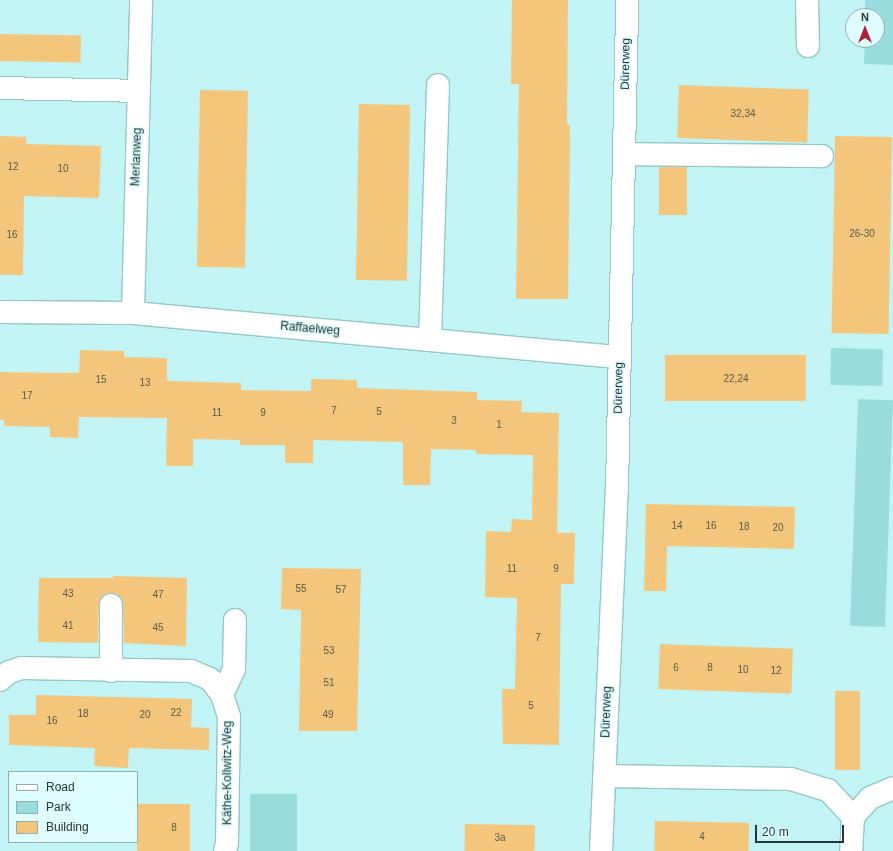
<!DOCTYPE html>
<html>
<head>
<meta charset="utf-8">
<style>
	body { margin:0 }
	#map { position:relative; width:893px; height:851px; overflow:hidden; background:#c2f4f5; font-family:Arial,sans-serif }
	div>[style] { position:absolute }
	.green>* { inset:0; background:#99dcde; transform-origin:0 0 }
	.building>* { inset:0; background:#f4c67c; transform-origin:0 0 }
	.roads { filter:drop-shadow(1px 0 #95c6c7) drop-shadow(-1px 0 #95c6c7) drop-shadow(0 1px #95c6c7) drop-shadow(0 -1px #95c6c7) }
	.minor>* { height:22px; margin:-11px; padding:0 11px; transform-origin:11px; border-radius:11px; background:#fff }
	span { translate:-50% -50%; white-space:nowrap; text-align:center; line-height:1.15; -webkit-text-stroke:3px #dffdfe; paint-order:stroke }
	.number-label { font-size:10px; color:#575b48 }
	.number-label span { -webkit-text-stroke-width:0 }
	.street-label { font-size:12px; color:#233737 }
	.legend { position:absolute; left:8px; top:771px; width:130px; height:72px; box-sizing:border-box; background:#dffdfe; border:1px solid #94aeae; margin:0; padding:5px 7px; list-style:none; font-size:12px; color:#233737 }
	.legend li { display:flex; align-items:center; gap:8px; height:20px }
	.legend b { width:20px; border:1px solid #94aeae }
	.north { position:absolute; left:845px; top:8px; width:40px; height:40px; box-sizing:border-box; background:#dffdfe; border:1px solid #94aeae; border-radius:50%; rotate:0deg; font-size:11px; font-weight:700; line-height:16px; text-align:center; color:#233737 }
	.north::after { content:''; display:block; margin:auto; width:14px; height:18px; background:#b11e39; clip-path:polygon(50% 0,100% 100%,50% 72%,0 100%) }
	.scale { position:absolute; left:755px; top:825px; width:89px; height:18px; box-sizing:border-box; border:2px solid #233737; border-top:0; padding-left:5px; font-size:12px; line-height:14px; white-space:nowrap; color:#233737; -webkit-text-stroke:3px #dffdfe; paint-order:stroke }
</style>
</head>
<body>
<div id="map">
	<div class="green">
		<div style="clip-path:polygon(865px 0,893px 0,893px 65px,864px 64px,865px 40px,877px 40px,877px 16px,865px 16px)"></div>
		<div style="left:831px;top:348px;width:52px;height:37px;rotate:1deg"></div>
		<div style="left:858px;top:399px;width:35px;height:227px;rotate:2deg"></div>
		<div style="left:250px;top:794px;width:47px;height:57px"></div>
	</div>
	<div class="building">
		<div style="clip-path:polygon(512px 0,568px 0,567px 125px,570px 125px,568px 299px,516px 299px,519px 84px,511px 84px)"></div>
		<div style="left:0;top:34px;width:81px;height:27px;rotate:1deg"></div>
		<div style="left:679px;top:85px;width:130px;height:53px;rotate:2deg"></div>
		<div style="left:200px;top:90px;width:48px;height:177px;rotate:1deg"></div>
		<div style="left:359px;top:104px;width:51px;height:176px;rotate:1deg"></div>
		<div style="clip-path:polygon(0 136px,26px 137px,26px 144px,101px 146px,99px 198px,24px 196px,23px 275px,0 275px)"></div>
		<div style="left:835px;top:136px;width:57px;height:197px;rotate:1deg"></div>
		<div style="left:659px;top:167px;width:28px;height:48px"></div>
		<div style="clip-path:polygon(80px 350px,124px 351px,124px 357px,167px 358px,167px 381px,241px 383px,241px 390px,311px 391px,311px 379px,357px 380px,357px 388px,477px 392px,477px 400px,522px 401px,521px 412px,559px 413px,557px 533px,575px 533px,574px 584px,561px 584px,559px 745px,503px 744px,502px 689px,515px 689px,517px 598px,485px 597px,486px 531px,511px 532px,512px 519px,532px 520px,533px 455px,476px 454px,476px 450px,431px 449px,430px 485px,403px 485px,403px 442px,313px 440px,313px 463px,285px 463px,285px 445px,240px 445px,240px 440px,193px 439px,193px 466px,166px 466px,167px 418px,79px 417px,78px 438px,50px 437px,50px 427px,4px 426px,4px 420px,0 420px,0 372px,79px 373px)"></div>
		<div style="left:665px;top:355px;width:141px;height:46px"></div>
		<div style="clip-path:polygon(646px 504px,795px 507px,794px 549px,667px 546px,666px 591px,644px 591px)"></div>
		<div style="clip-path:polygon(282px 568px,361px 569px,357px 731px,299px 731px,301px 610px,281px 609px)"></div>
		<div style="clip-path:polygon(113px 576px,187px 578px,186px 646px,124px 643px,123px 605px,118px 594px,111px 593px,104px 594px,99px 605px,98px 643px,38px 642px,39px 578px,113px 578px)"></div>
		<div style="left:660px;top:644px;width:133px;height:45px;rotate:2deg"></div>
		<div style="left:835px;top:691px;width:25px;height:79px"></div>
		<div style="clip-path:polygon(36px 695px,192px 699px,191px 727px,209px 728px,209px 750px,129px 748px,128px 768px,94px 766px,95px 748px,9px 745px,9px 715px,36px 715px)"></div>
		<div style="left:137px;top:804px;width:53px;height:47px"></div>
		<div style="left:655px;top:821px;width:94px;height:30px;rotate:1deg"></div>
		<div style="left:465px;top:824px;width:70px;height:27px;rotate:1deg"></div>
	</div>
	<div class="roads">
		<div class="minor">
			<div style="left:807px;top:0;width:46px;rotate:88.8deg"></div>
			<div style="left:0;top:88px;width:139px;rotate:1.2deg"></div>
			<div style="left:624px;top:154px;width:198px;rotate:0.6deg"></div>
			<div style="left:0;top:312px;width:133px;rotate:0.4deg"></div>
			<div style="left:133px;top:313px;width:489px;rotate:5.2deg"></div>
			<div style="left:133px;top:313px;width:313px;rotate:-88.5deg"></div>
			<div style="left:430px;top:340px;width:255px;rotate:-88.2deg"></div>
			<div style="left:111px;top:605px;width:66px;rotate:90deg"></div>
			<div style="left:0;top:680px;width:12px;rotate:-42deg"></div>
			<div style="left:9px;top:672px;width:13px;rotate:-18deg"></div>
			<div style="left:21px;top:668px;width:170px;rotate:1deg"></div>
			<div style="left:191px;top:671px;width:21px;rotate:23deg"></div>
			<div style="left:210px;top:679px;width:20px;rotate:53deg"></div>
			<div style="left:222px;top:695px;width:22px;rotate:72deg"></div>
			<div style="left:229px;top:716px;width:127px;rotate:90.9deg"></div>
			<div style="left:227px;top:843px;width:8px;rotate:104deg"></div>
			<div style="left:222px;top:695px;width:29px;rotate:-65deg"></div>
			<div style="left:234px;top:669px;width:49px;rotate:-88.8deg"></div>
			<div style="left:604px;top:776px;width:187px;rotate:0.9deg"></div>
			<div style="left:791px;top:779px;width:39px;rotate:17deg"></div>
			<div style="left:828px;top:790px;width:37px;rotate:47deg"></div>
			<div style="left:853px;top:817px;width:34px;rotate:93deg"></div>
			<div style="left:853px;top:817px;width:25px;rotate:-48deg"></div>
			<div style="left:870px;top:798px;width:25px;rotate:-23deg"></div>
			<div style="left:601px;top:851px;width:362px;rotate:-87.5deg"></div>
			<div style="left:617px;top:489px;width:489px;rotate:-88.8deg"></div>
		</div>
	</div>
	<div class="number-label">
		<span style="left:743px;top:114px">32,34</span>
		<span style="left:13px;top:167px">12</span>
		<span style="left:63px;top:169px">10</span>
		<span style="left:862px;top:234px">26-30</span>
		<span style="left:12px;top:235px">16</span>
		<span style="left:736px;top:379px">22,24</span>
		<span style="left:101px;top:380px">15</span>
		<span style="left:145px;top:383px">13</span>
		<span style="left:27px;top:396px">17</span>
		<span style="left:334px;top:411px">7</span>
		<span style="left:379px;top:412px">5</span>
		<span style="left:217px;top:413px">11</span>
		<span style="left:263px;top:413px">9</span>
		<span style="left:454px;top:421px">3</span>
		<span style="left:499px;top:425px">1</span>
		<span style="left:677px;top:526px">14</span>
		<span style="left:711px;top:526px">16</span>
		<span style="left:744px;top:527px">18</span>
		<span style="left:778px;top:528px">20</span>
		<span style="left:512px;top:569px">11</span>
		<span style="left:556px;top:569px">9</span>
		<span style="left:301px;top:589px">55</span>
		<span style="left:341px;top:590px">57</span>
		<span style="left:68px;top:594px">43</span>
		<span style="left:158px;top:595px">47</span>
		<span style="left:68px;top:626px">41</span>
		<span style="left:158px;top:628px">45</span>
		<span style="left:538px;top:638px">7</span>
		<span style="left:329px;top:651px">53</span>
		<span style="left:676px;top:668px">6</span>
		<span style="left:710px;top:668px">8</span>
		<span style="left:743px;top:670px">10</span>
		<span style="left:776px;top:671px">12</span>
		<span style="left:329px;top:683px">51</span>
		<span style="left:531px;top:706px">5</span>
		<span style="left:176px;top:713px">22</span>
		<span style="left:83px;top:714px">18</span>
		<span style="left:145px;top:715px">20</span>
		<span style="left:328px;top:715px">49</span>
		<span style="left:52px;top:721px">16</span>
		<span style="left:174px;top:828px">8</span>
		<span style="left:702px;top:837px">4</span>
		<span style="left:500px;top:838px">3a</span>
	</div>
	<div class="street-label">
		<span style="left:626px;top:64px;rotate:-89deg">Dürerweg</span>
		<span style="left:137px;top:157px;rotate:-88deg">Merianweg</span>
		<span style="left:310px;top:329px;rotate:5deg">Raffaelweg</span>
		<span style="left:619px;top:388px;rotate:-89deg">Dürerweg</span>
		<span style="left:607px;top:712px;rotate:-88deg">Dürerweg</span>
		<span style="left:228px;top:773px;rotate:-90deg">Käthe-Kollwitz-Weg</span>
	</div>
	<ul class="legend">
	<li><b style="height:5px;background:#fff"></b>Road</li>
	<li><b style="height:11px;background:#99dcde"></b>Park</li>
	<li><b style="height:11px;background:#f4c67c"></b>Building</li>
	</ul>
	<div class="north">N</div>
	<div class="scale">20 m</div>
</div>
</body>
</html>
